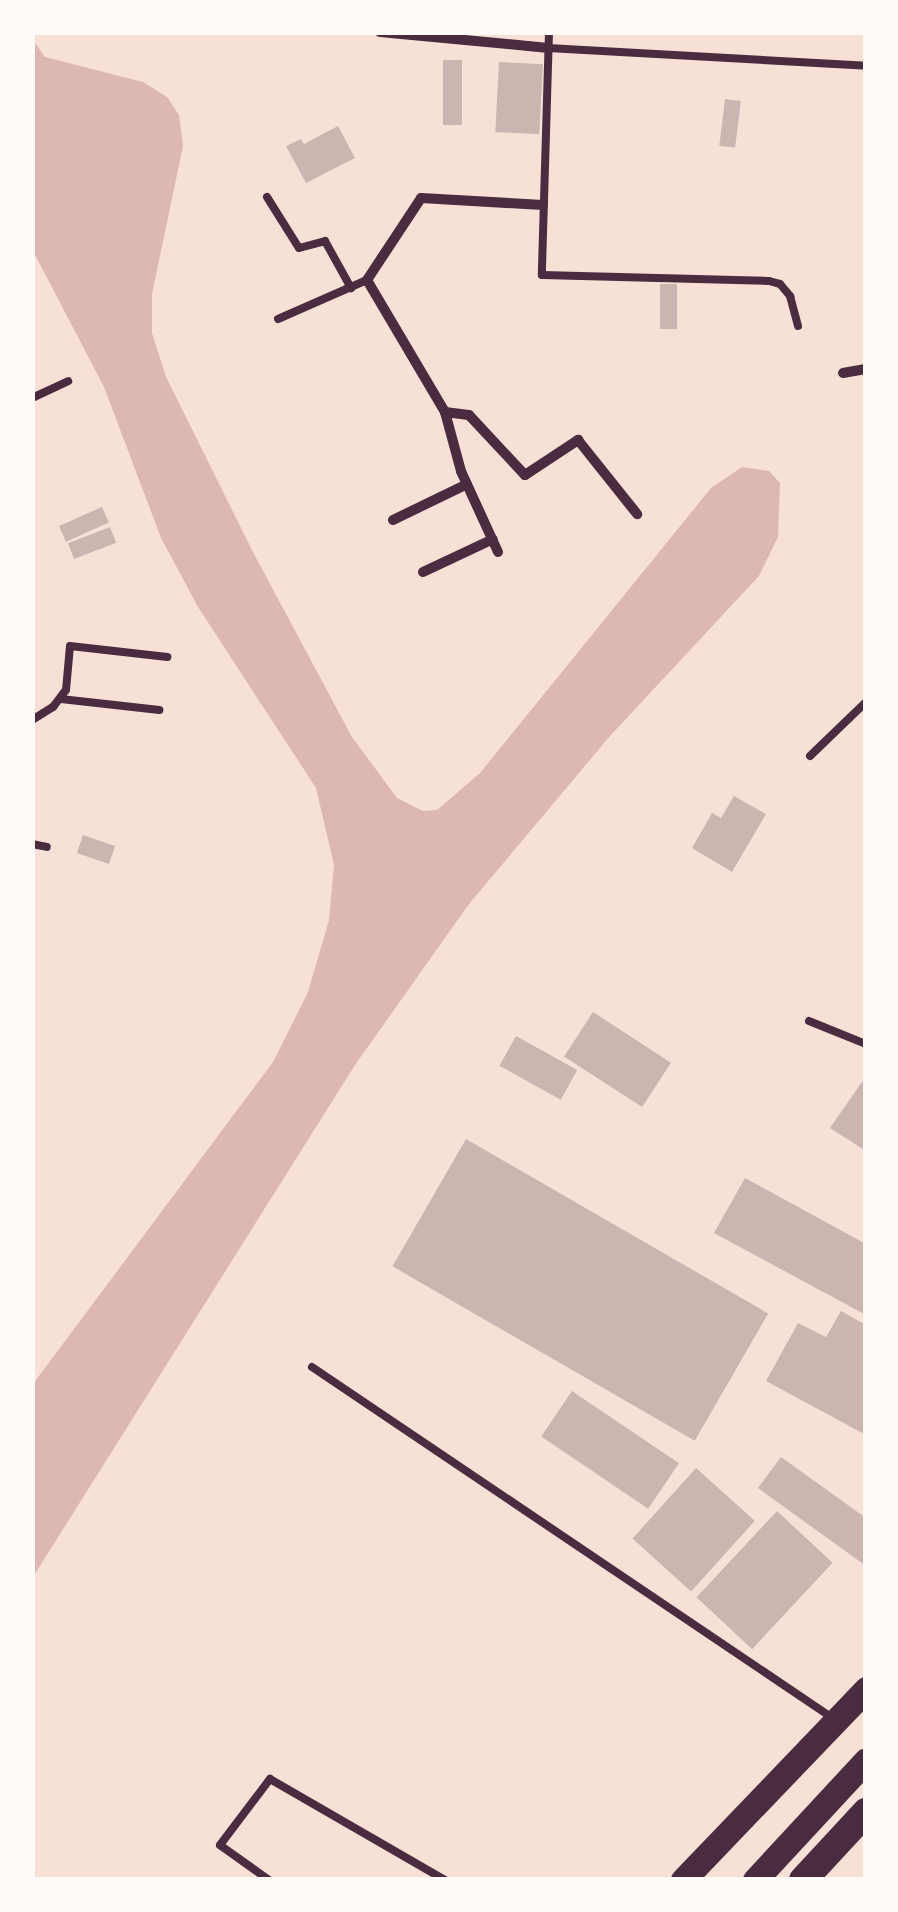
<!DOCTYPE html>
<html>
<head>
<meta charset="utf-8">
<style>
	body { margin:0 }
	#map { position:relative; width:898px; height:1912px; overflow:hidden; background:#f7e1d7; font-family:"IBM Plex Sans",sans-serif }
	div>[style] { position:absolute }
	.water>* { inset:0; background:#dcb8b0 }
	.building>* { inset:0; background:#ccb4b1; transform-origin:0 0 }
	.service>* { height:8px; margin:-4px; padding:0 4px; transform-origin:4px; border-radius:4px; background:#4a2c40 }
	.minor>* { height:10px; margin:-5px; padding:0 5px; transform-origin:5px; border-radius:5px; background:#4a2c40 }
	.primary>* { height:25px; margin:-12.5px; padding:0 12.5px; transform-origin:12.5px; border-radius:12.5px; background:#4a2c40 }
	.trunk>* { height:28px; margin:-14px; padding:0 14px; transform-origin:14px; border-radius:14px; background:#4a2c40 }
	span { translate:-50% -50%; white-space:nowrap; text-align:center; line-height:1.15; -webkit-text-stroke:9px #fffaf5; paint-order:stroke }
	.frame { position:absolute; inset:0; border:35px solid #fffaf5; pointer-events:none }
</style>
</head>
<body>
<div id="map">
	<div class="water">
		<div style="clip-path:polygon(33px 40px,45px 57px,143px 82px,167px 97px,179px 115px,183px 146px,152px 294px,152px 333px,166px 377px,254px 554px,352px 737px,397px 798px,423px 811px,437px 810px,480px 773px,711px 488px,742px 467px,769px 471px,780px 483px,778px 537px,759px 576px,610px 736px,469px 904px,355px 1065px,33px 1577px,33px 1384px,273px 1062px,308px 992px,329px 920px,334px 865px,316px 788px,198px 607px,161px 538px,104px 387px,33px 251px)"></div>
	</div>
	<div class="building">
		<div style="left:443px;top:60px;width:19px;height:65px"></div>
		<div style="left:499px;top:62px;width:44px;height:70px;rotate:3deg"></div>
		<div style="left:725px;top:99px;width:16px;height:47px;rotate:7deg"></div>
		<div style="clip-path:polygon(338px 126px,355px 158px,306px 183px,286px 146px,301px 139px,304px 144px)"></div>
		<div style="left:660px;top:284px;width:17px;height:45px"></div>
		<div style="left:102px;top:507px;width:17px;height:47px;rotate:66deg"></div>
		<div style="left:110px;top:527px;width:17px;height:45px;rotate:69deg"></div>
		<div style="clip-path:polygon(734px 796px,766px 814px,732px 872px,692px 848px,712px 813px,721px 818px)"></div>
		<div style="left:83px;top:835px;width:34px;height:19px;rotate:19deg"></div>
		<div style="left:593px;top:1012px;width:93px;height:53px;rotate:33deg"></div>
		<div style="left:516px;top:1036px;width:70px;height:34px;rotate:29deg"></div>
		<div style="clip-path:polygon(866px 1076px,866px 1151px,830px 1128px)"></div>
		<div style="left:466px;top:1139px;width:349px;height:147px;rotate:30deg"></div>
		<div style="clip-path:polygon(745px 1178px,866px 1244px,866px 1315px,714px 1233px)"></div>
		<div style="clip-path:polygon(841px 1311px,866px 1325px,866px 1435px,766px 1381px,798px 1323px,826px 1337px)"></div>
		<div style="left:572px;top:1391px;width:129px;height:55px;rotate:34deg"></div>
		<div style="clip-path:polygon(781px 1457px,866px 1518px,866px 1566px,758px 1488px)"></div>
		<div style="left:696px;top:1468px;width:79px;height:95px;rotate:42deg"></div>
		<div style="left:777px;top:1511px;width:76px;height:118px;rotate:43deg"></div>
	</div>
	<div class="service">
		<div style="left:549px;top:32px;width:243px;rotate:91.7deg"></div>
		<div style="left:542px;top:275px;width:227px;rotate:1.5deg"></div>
		<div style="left:769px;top:281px;width:11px;rotate:15deg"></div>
		<div style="left:780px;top:284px;width:16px;rotate:50deg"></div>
		<div style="left:790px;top:296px;width:31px;rotate:75deg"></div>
		<div style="left:548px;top:48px;width:319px;rotate:3.2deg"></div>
		<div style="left:267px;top:197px;width:60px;rotate:57.9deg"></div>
		<div style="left:299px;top:248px;width:27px;rotate:-15deg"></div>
		<div style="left:325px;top:241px;width:54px;rotate:61deg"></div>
		<div style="left:278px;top:319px;width:97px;rotate:-23.7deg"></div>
		<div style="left:32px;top:398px;width:40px;rotate:-25deg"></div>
		<div style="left:61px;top:699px;width:99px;rotate:6.4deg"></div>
		<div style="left:32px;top:720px;width:25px;rotate:-32deg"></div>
		<div style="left:53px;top:707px;width:21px;rotate:-53deg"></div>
		<div style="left:66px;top:690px;width:44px;rotate:-84.8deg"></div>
		<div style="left:70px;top:646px;width:98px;rotate:6.5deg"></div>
		<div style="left:810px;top:756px;width:78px;rotate:-44deg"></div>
		<div style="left:32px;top:844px;width:15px;rotate:11deg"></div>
		<div style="left:809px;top:1021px;width:61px;rotate:22deg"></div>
		<div style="left:312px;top:1367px;width:626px;rotate:33.99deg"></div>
		<div style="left:269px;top:1880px;width:60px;rotate:-144.5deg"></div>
		<div style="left:220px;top:1845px;width:83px;rotate:-52.9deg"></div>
		<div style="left:270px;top:1779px;width:202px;rotate:30deg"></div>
	</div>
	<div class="minor">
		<div style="left:380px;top:32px;width:169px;rotate:5.4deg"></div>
		<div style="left:843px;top:373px;width:23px;rotate:-10deg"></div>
		<div style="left:445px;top:412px;width:24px;rotate:7deg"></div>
		<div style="left:469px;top:415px;width:82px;rotate:47deg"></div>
		<div style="left:525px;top:475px;width:64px;rotate:-33.4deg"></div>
		<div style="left:578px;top:440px;width:95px;rotate:51.4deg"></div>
		<div style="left:393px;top:520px;width:82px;rotate:-25.9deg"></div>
		<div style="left:498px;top:552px;width:89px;rotate:-114.6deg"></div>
		<div style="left:461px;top:471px;width:61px;rotate:-105.2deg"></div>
		<div style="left:445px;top:412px;width:153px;rotate:-120.6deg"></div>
		<div style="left:367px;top:280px;width:98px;rotate:-56.6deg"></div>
		<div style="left:421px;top:198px;width:122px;rotate:3.3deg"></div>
		<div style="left:423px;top:572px;width:77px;rotate:-25.2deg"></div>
	</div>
	<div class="primary">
		<div style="left:683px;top:1880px;width:265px;rotate:-46.2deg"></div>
		<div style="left:755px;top:1880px;width:163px;rotate:-47.2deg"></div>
	</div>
	<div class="trunk">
		<div style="left:803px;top:1880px;width:93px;rotate:-47.2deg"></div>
	</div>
	<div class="frame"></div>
</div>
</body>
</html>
